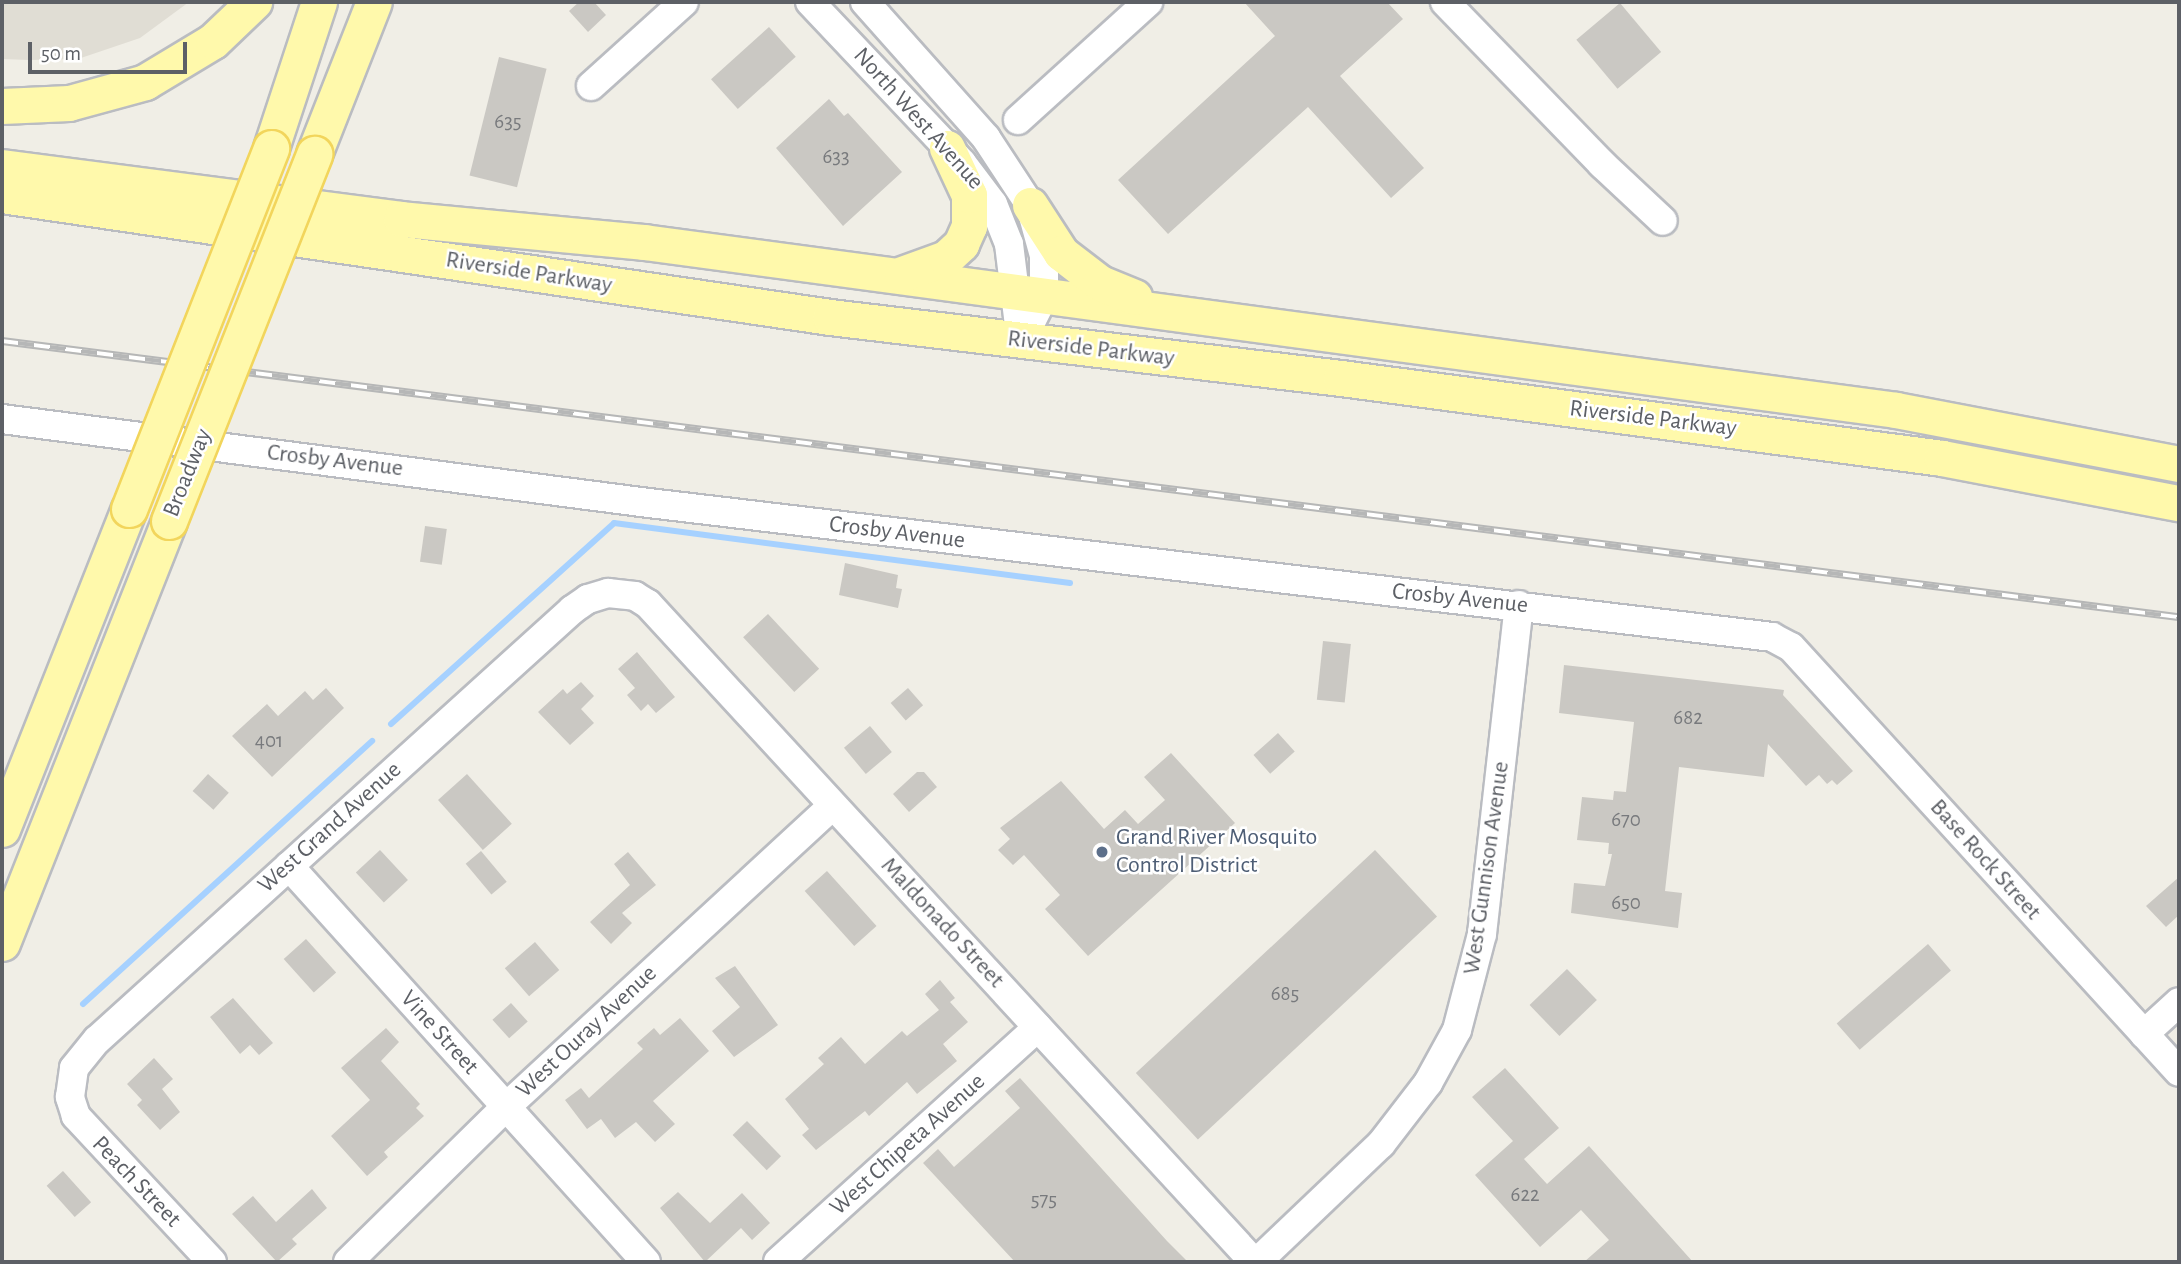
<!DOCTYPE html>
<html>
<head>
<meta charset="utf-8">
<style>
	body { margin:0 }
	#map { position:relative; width:2181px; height:1264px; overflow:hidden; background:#f0eee6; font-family:"Alegreya Sans",sans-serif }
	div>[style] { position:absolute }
	.education>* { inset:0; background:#e0ddd4 }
	.stream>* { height:6px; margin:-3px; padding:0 3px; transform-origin:3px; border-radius:3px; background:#a6d1ff }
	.building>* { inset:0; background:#cac8c3; transform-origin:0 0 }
	.roads { filter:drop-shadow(2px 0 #babcc1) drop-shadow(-2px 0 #babcc1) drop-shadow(0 2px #babcc1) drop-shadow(0 -2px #babcc1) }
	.minor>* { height:28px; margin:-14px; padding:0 14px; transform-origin:14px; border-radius:14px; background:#fff }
	.major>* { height:35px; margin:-17.5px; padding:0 17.5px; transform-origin:17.5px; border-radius:17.5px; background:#fff9ab }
	.rail>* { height:8px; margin-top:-4px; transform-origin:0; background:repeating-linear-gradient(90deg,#fff 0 16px,#b6b7b7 0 32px); box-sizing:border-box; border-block:2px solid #b6b7b7 }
	.bridges { filter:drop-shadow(2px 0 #f2d55c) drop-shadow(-2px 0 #f2d55c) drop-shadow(0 2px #f2d55c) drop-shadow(0 -2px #f2d55c) }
	.major-bridge>* { height:35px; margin:-17.5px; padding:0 17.5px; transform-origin:17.5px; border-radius:17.5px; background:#fff9ab }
	.dots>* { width:19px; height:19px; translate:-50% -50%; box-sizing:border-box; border:4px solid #fff; border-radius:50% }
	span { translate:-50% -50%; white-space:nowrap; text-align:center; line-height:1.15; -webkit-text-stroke:5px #fff; paint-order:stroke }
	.number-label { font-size:21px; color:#787a7d }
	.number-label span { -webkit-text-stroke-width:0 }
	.street-label { font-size:24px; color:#5d6066 }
	.service-label { font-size:24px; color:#4e5e75 }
	.left { translate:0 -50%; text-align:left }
	.frame { position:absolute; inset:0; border:4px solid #5d6066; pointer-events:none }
	.scale { position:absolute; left:28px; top:42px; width:159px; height:32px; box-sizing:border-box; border:4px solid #5d6066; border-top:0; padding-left:9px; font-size:21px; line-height:24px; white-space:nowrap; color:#5d6066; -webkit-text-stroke:5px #fff; paint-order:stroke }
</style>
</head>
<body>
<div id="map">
	<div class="education">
		<div style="clip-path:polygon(2px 2px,189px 2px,140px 38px,78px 59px,29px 60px,2px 59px)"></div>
	</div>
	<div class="stream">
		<div style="left:391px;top:724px;width:300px;rotate:-42deg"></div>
		<div style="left:614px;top:523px;width:460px;rotate:7.5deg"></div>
		<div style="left:83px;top:1004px;width:391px;rotate:-42.3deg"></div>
	</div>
	<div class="building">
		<div style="clip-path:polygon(579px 2px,594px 2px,606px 15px,588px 32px,569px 11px)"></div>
		<div style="clip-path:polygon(1244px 2px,1387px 2px,1403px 19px,1340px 76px,1424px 168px,1391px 198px,1308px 107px,1168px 234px,1118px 180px,1275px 36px)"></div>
		<div style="left:1620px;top:3px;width:64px;height:57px;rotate:50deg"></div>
		<div style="left:769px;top:27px;width:40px;height:78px;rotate:48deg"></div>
		<div style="left:499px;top:57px;width:49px;height:122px;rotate:14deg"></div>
		<div style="clip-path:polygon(829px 99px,844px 116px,848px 113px,902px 172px,843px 226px,776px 148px)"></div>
		<div style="left:425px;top:526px;width:22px;height:36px;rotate:8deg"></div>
		<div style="clip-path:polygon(845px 563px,898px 575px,896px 588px,902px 589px,898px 608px,839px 595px)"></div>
		<div style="left:768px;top:614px;width:75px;height:34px;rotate:47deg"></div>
		<div style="left:1323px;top:641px;width:28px;height:59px;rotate:6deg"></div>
		<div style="clip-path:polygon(637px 652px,675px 697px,656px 713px,648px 704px,641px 711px,627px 695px,635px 688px,618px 669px)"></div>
		<div style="clip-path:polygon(1564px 665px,1784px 690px,1783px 695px,1853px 771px,1837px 785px,1832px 780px,1827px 784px,1819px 775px,1806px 786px,1768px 744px,1764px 777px,1679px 767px,1665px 891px,1682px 893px,1678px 928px,1571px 913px,1574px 883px,1605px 886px,1612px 854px,1608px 854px,1609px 843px,1577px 840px,1582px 797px,1613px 800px,1614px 791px,1626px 792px,1634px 722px,1559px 713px)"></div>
		<div style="clip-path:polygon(581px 682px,594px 696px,581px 709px,594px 723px,570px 745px,538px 712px,563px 689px,567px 694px)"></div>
		<div style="clip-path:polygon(326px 688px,344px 708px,272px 777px,232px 736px,267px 704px,278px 716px,305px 691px,313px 700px)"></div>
		<div style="left:908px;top:688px;width:23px;height:23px;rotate:49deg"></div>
		<div style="left:870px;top:726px;width:34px;height:34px;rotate:50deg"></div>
		<div style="left:1278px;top:733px;width:25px;height:33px;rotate:48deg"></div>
		<div style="clip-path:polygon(1171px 753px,1235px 823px,1088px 956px,1045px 909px,1060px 895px,1024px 855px,1013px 865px,998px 850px,1010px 839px,1000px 828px,1061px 781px,1104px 829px,1125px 810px,1138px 824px,1165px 800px,1144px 777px)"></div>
		<div style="clip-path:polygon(917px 772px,924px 772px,937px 787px,909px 812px,893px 794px)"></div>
		<div style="left:208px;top:774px;width:28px;height:23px;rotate:42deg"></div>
		<div style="left:467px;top:774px;width:67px;height:39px;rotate:48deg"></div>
		<div style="left:380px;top:850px;width:41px;height:33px;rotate:47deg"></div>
		<div style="left:1375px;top:850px;width:91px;height:327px;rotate:47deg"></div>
		<div style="left:481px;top:851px;width:40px;height:20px;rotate:50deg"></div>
		<div style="clip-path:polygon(628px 852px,656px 885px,622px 913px,632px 923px,611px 944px,590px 922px,630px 885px,614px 864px)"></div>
		<div style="left:827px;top:871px;width:74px;height:30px;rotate:48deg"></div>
		<div style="clip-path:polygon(2179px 877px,2179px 915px,2166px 927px,2146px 906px)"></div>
		<div style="left:306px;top:939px;width:45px;height:30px;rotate:48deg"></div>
		<div style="left:535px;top:942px;width:37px;height:40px;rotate:49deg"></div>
		<div style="left:1928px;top:944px;width:35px;height:121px;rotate:49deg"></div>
		<div style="clip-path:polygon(735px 966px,778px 1025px,734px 1057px,712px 1031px,740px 1007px,715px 978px)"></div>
		<div style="left:1567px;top:969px;width:43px;height:52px;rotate:46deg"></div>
		<div style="clip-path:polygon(940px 980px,955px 998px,950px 1002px,968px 1022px,943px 1044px,957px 1061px,917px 1094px,907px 1082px,869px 1116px,865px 1111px,816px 1150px,802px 1135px,809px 1129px,785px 1099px,824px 1064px,818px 1058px,841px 1037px,865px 1064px,902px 1031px,907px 1036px,939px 1010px,925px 994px)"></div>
		<div style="clip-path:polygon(233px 998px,273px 1043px,259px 1055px,250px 1045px,240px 1054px,210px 1017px)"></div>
		<div style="left:511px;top:1003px;width:25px;height:25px;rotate:48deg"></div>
		<div style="clip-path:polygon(680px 1018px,709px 1051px,653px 1101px,675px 1124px,655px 1142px,636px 1122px,615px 1138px,601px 1119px,587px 1129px,565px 1100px,581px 1088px,589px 1098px,643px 1049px,637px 1043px,654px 1028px,660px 1035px)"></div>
		<div style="clip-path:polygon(386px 1028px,399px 1042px,381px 1061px,420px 1104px,416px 1108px,424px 1116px,384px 1152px,388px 1157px,367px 1176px,331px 1136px,370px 1100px,341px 1068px)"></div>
		<div style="clip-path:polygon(154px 1058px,173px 1079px,162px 1089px,180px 1112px,160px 1130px,137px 1105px,142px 1100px,127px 1084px)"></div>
		<div style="clip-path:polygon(1505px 1068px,1559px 1128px,1524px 1159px,1547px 1184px,1589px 1146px,1693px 1262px,1584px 1262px,1609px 1240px,1581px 1210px,1540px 1247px,1475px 1175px,1513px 1141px,1472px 1097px)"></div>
		<div style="clip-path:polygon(1020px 1078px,1167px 1241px,1188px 1262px,1015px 1262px,923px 1163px,938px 1149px,954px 1167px,1020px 1108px,1005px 1091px)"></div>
		<div style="left:747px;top:1121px;width:49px;height:20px;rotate:46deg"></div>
		<div style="left:63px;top:1171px;width:42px;height:22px;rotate:48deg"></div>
		<div style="clip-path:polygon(312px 1189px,327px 1208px,292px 1239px,297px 1244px,277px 1262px,232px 1214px,253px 1196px,276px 1222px)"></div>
		<div style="clip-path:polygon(678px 1192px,710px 1223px,742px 1193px,770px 1223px,752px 1240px,741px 1228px,705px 1262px,660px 1208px)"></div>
	</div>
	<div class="roads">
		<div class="minor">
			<div style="left:810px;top:2px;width:221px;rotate:46.6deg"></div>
			<div style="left:962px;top:163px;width:51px;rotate:52.9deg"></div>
			<div style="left:993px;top:204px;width:43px;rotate:68.2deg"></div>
			<div style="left:1009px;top:244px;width:99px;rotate:83deg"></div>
			<div style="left:865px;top:2px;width:182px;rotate:48.3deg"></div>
			<div style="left:986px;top:138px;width:80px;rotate:56.7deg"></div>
			<div style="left:1030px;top:205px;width:53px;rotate:74.6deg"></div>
			<div style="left:1044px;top:256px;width:40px;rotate:90deg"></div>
			<div style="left:1044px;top:296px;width:51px;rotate:116.6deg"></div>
			<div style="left:1445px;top:2px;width:226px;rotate:45.9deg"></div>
			<div style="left:1602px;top:164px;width:83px;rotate:43.1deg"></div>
			<div style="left:591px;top:86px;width:125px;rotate:-42.1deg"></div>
			<div style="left:1018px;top:120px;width:176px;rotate:-42.2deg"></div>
			<div style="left:2px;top:419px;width:652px;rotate:7.4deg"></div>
			<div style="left:649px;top:503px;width:1131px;rotate:6.8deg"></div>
			<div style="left:1772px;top:637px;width:21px;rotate:28deg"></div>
			<div style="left:1791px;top:647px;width:575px;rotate:47.61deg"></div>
			<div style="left:289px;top:866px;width:533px;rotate:47.96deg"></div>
			<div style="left:2144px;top:1034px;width:47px;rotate:-42.4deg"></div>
			<div style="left:212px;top:1262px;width:200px;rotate:-133deg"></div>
			<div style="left:76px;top:1116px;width:20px;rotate:-108deg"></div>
			<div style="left:70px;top:1097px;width:29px;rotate:-82deg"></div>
			<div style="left:74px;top:1068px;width:36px;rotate:-51deg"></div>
			<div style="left:97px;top:1040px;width:641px;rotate:-42.15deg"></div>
			<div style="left:572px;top:610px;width:19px;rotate:-35deg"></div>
			<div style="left:588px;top:599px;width:21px;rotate:-17deg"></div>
			<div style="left:608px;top:593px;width:27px;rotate:6deg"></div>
			<div style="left:635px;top:596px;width:15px;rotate:32deg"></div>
			<div style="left:648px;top:604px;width:895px;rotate:47.36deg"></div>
			<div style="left:348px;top:1262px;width:221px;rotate:-44.5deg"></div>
			<div style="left:506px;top:1107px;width:442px;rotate:-42.7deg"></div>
			<div style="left:778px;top:1262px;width:350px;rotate:-42.1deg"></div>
			<div style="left:1257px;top:1262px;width:171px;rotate:-43.6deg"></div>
			<div style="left:1381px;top:1144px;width:77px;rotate:-52.4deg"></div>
			<div style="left:1428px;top:1083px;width:60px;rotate:-61.3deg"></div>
			<div style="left:1457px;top:1030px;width:99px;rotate:-75.4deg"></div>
			<div style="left:1482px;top:934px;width:331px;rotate:-83.6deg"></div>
		</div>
		<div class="major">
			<div style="left:2px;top:106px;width:67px;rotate:-2.6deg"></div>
			<div style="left:69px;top:103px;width:79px;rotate:-15.4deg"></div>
			<div style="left:145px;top:82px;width:79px;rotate:-31.1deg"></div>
			<div style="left:213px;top:41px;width:57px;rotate:-43.6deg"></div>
			<div style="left:271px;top:148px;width:154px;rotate:-71.8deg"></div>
			<div style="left:314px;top:154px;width:163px;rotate:-68.5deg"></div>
			<div style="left:2px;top:167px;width:402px;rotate:7.4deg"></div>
			<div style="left:401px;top:219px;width:244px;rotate:5.4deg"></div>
			<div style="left:644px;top:242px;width:1263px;rotate:7.64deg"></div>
			<div style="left:1896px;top:410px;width:288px;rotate:10.8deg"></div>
			<div style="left:2px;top:195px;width:837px;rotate:8.38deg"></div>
			<div style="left:830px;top:317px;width:515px;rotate:6.81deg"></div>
			<div style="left:1341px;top:378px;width:606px;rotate:7.58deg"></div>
			<div style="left:1942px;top:458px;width:241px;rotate:10.8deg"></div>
			<div style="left:1030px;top:205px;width:57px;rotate:57.1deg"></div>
			<div style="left:1061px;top:253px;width:49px;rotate:37.6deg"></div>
			<div style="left:1100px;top:283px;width:37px;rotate:22deg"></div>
			<div style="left:902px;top:274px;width:47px;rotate:-20deg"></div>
			<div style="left:946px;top:258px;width:21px;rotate:-43deg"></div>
			<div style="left:961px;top:244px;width:20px;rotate:-66deg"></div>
			<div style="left:969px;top:226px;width:31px;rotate:-90deg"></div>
			<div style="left:969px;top:195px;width:52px;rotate:-115.1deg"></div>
			<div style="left:2px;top:829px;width:344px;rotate:-68.4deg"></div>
			<div style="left:2px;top:943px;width:454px;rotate:-68.4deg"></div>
		</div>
	</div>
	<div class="rail">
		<div style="left:2px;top:341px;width:2194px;rotate:7.23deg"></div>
	</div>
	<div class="bridges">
		<div class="major-bridge">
			<div style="left:129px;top:509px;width:388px;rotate:-68.5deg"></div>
			<div style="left:169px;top:521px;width:395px;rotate:-68.4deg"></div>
		</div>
	</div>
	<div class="dots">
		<div style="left:1102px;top:852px;background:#5c6f8a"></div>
	</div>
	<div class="number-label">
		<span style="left:508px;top:122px">635</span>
		<span style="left:836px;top:157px">633</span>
		<span style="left:1688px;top:718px">682</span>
		<span style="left:269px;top:741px">401</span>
		<span style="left:1626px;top:820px">670</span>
		<span style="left:1626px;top:903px">650</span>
		<span style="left:1285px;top:994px">685</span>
		<span style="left:1525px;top:1195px">622</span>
		<span style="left:1044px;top:1200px">575</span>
	</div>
	<div class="street-label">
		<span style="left:918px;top:119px;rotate:48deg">North West Avenue</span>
		<span style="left:529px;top:273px;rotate:9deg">Riverside Parkway</span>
		<span style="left:1091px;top:349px;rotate:7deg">Riverside Parkway</span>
		<span style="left:1653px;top:419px;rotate:7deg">Riverside Parkway</span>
		<span style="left:335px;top:461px;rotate:7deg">Crosby Avenue</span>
		<span style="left:188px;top:473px;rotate:-68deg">Broadway</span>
		<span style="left:897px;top:533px;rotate:7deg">Crosby Avenue</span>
		<span style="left:1460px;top:599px;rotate:6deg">Crosby Avenue</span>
		<span style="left:330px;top:828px;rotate:-42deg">West Grand Avenue</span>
		<span style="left:1985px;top:860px;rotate:48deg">Base Rock Street</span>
		<span style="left:1487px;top:868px;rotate:-82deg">West Gunnison Avenue</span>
		<span style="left:942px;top:923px;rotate:47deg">Maldonado Street</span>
		<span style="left:587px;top:1032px;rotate:-43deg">West Ouray Avenue</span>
		<span style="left:439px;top:1033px;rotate:48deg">Vine Street</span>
		<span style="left:908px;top:1145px;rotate:-42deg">West Chipeta Avenue</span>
		<span style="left:136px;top:1182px;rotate:46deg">Peach Street</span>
	</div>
	<div class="service-label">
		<span class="left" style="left:1116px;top:852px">Grand River Mosquito<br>Control District</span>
	</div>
	<div class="frame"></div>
	<div class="scale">50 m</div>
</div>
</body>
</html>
